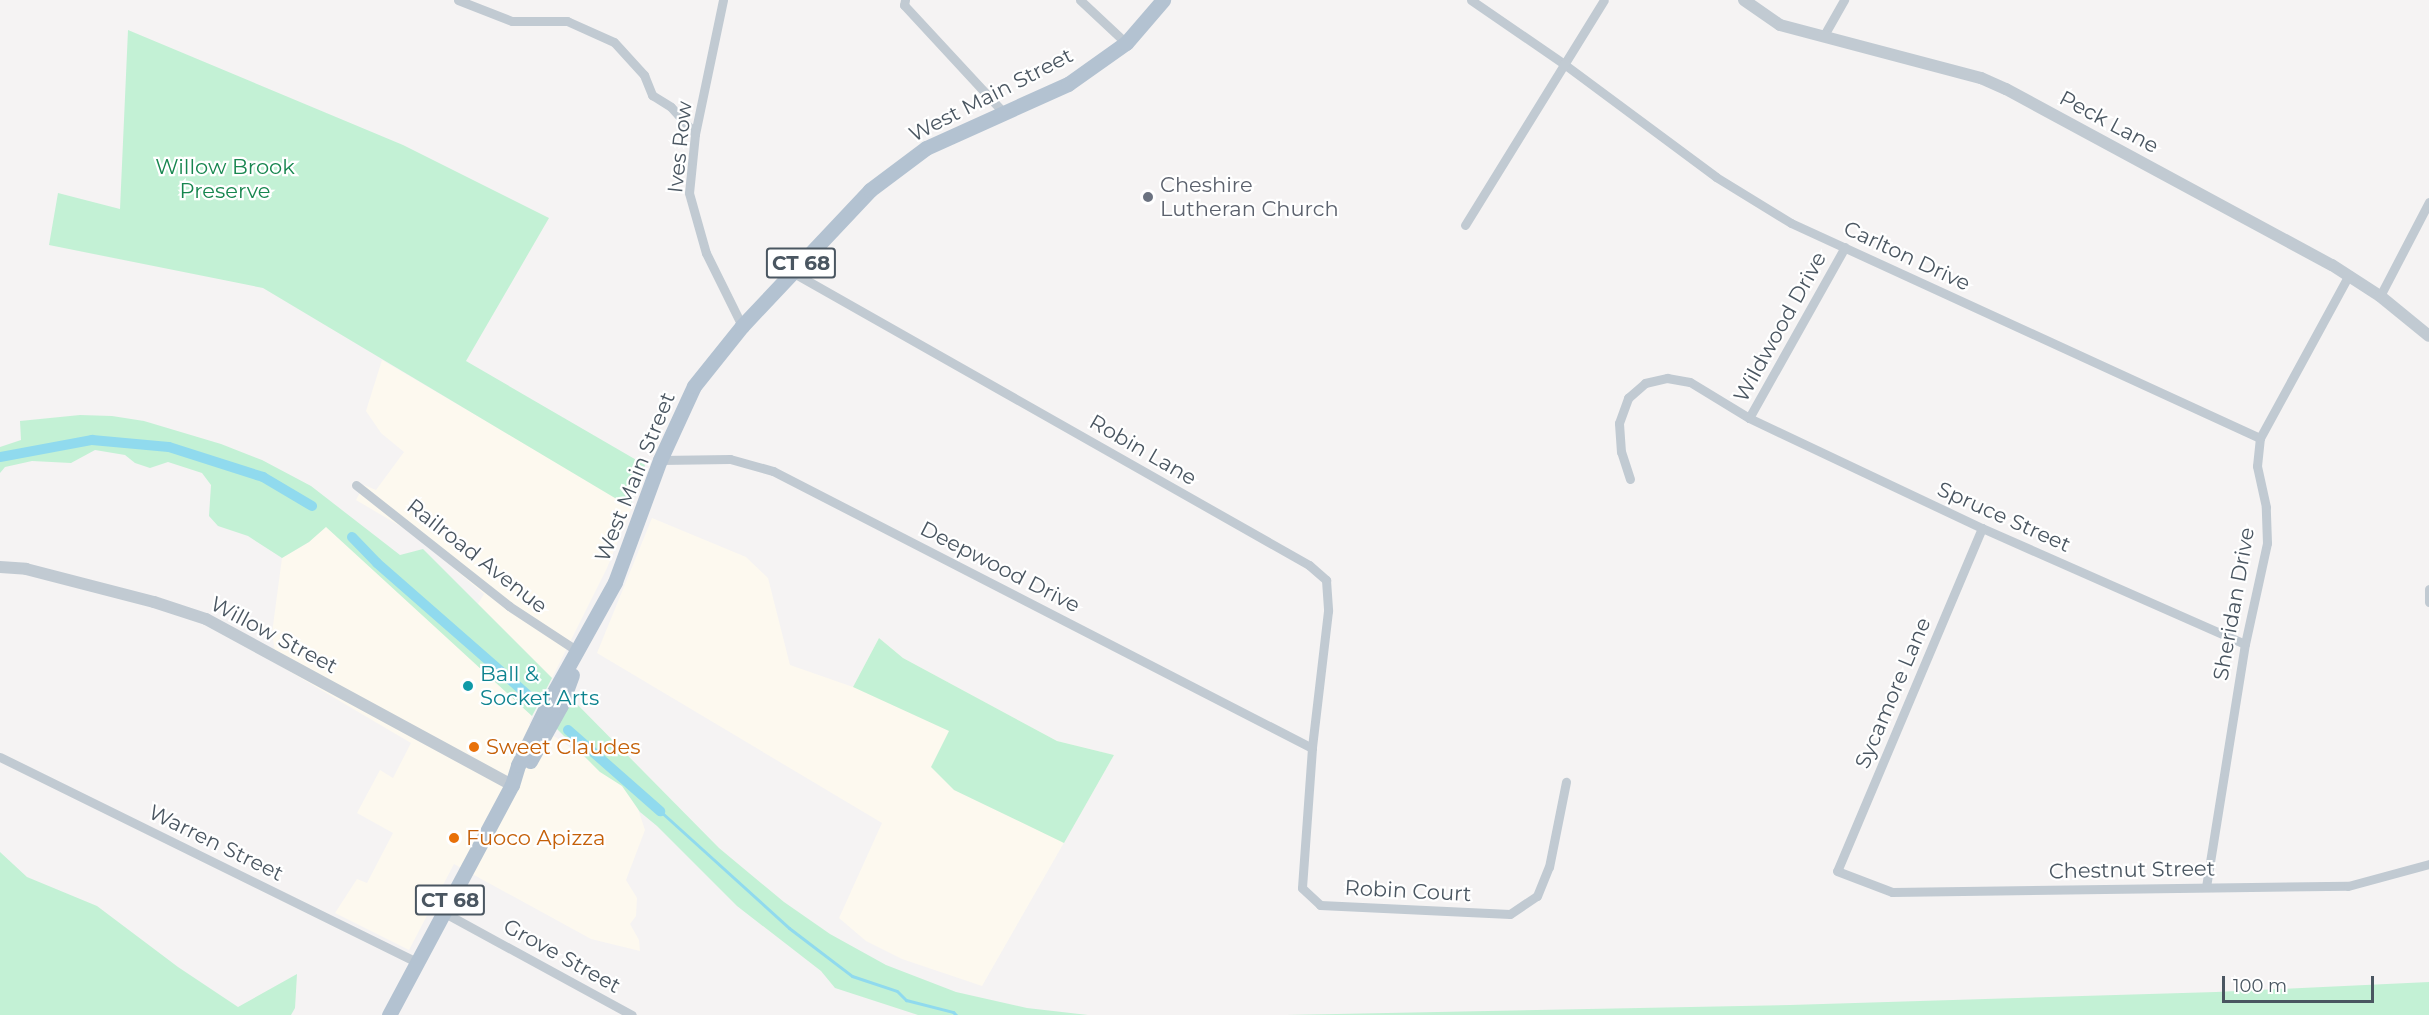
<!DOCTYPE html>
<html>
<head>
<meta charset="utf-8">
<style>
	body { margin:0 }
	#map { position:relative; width:2429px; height:1015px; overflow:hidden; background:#f5f3f3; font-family:Montserrat,sans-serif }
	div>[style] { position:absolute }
	.commercial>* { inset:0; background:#fdf9ef }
	.green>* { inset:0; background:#c3f1d5 }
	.stream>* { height:3px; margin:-1.5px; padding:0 1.5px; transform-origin:1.5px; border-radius:1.5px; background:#90daee }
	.canal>* { height:10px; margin:-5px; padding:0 5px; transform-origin:5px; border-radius:5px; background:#90daee }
	.minor>* { height:9px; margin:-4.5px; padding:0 4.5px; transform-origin:4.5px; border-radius:4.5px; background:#c1cad2 }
	.tertiary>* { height:12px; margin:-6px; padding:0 6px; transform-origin:6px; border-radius:6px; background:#c1cad2 }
	.primary>* { height:15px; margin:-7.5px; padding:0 7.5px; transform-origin:7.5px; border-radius:7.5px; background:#b3c2d1 }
	.dots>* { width:16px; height:16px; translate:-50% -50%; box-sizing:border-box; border:3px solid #fff; border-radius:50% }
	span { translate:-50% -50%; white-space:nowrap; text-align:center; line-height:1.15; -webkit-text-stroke:4.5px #fff; paint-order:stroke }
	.shield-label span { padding:2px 4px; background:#fff; border:2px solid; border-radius:4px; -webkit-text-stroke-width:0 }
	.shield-label { font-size:20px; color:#4a5661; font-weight:700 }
	.street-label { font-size:21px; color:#4a5661 }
	.park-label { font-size:21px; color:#17864f }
	.worship-label { font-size:21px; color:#5b616d }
	.left { translate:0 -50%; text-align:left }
	.culture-label { font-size:21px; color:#0d838f }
	.food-label { font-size:21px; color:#c56008 }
	.scale { position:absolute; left:2222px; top:976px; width:152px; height:27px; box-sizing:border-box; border:3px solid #4a5661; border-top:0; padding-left:8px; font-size:18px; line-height:21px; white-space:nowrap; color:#4a5661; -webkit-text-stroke:4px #fff; paint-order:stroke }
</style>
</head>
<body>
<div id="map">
	<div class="commercial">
		<div style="clip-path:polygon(382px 360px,632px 507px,607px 568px,552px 678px,478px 604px,484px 594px,412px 533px,356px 500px,364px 485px,376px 490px,404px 452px,381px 433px,366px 411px)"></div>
		<div style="clip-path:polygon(652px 518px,746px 557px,768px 578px,790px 665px,853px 687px,879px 638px,903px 658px,1057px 741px,1114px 755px,982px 986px,902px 959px,866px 941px,839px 918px,882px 823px,597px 653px)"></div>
		<div style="clip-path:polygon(326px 526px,532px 716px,529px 724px,557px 738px,632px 791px,645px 830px,626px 880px,637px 898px,636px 916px,630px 924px,639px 940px,640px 951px,591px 939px,454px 864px,409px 950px,335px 913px,357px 879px,367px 883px,393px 833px,357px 813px,380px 770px,393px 778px,411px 743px,277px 664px,272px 633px,282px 558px,309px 542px)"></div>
	</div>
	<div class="green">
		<div style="clip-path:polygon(128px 30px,403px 145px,549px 218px,466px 361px,645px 465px,630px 507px,263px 288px,49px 245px,58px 193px,120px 209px)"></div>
		<div style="clip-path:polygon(80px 415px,112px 416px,144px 421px,221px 444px,262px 460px,311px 486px,400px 555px,423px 549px,552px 678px,532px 716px,326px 527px,309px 542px,282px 558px,248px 536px,218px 526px,209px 516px,211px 485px,202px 473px,168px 462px,150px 468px,135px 463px,125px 455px,95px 450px,71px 463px,32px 461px,5px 467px,0 473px,0 447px,21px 440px,20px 421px)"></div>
		<div style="clip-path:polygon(879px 638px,903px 658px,1057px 741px,1114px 755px,1064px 843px,954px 790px,931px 767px,949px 731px,853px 687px)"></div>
		<div style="clip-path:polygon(569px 696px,719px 848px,784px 902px,830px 934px,886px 965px,956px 992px,1027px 1008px,1088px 1015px,918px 1015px,835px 988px,821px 971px,737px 906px,657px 826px,640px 812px,622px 786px,600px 772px,553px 725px)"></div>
		<div style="clip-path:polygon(0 852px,27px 877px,97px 906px,178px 967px,238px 1007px,297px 974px,295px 1008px,291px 1015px,0 1015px)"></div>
		<div style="clip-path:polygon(2429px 982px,2429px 1015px,1286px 1015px,1790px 1005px,2216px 992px)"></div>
	</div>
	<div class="stream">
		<div style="left:660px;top:811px;width:174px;rotate:42.2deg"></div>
		<div style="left:789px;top:928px;width:79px;rotate:37.3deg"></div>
		<div style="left:852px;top:976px;width:47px;rotate:18.4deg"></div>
		<div style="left:897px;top:991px;width:13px;rotate:45deg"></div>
		<div style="left:906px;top:1000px;width:49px;rotate:14.3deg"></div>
		<div style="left:953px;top:1012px;width:4px;rotate:45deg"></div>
	</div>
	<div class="canal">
		<div style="left:0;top:457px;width:94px;rotate:-10.5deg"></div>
		<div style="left:92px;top:440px;width:77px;rotate:5.2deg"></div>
		<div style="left:169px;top:447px;width:99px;rotate:17.7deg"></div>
		<div style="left:263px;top:477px;width:57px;rotate:30.6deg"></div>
		<div style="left:352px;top:537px;width:36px;rotate:46deg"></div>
		<div style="left:377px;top:563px;width:201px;rotate:41.2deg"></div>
		<div style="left:568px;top:730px;width:123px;rotate:41.4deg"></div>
	</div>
	<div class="minor">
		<div style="left:458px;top:0;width:58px;rotate:21.3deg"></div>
		<div style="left:512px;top:21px;width:55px"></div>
		<div style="left:567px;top:21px;width:51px;rotate:24.1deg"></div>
		<div style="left:614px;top:42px;width:45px;rotate:47.7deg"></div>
		<div style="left:644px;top:75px;width:22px;rotate:68deg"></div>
		<div style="left:652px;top:95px;width:22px;rotate:32deg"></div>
		<div style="left:671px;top:107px;width:36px;rotate:48deg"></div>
		<div style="left:723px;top:0;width:137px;rotate:101.8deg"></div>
		<div style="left:695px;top:134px;width:59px;rotate:95.8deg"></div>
		<div style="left:689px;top:193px;width:62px;rotate:74.2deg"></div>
		<div style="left:706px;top:253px;width:81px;rotate:63.7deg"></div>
		<div style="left:905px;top:0;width:5px;rotate:101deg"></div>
		<div style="left:904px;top:5px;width:146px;rotate:47.2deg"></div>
		<div style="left:1080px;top:0;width:63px;rotate:43.1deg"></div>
		<div style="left:1471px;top:0;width:113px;rotate:34.5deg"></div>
		<div style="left:1564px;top:64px;width:189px;rotate:36.6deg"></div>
		<div style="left:1716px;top:177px;width:88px;rotate:31.5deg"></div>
		<div style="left:1791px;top:223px;width:516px;rotate:24.63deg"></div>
		<div style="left:1823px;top:37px;width:43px;rotate:-60.4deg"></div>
		<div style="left:1465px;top:225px;width:264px;rotate:-58.3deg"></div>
		<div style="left:792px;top:272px;width:594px;rotate:29.54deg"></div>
		<div style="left:1309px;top:565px;width:23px;rotate:41deg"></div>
		<div style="left:1326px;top:580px;width:31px;rotate:86deg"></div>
		<div style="left:1328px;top:611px;width:138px;rotate:96.7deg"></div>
		<div style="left:1312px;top:748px;width:140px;rotate:94.1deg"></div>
		<div style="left:1302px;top:888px;width:25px;rotate:43deg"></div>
		<div style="left:1320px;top:905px;width:190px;rotate:2.7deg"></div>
		<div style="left:1510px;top:914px;width:32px;rotate:-34deg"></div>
		<div style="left:1537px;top:896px;width:31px;rotate:-68deg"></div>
		<div style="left:1549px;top:867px;width:87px;rotate:-78.7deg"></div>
		<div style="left:2380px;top:296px;width:106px;rotate:-62.5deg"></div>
		<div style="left:1749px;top:418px;width:196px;rotate:-60.7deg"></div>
		<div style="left:660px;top:460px;width:70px;rotate:-0.8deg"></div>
		<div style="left:730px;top:459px;width:45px;rotate:15.6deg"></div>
		<div style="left:773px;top:471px;width:606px;rotate:27.2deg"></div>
		<div style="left:1630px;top:479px;width:28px;rotate:-108deg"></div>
		<div style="left:1621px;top:452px;width:29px;rotate:-94deg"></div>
		<div style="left:1619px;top:423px;width:27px;rotate:-70deg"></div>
		<div style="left:1628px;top:398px;width:23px;rotate:-41deg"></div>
		<div style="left:1645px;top:383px;width:23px;rotate:-13deg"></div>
		<div style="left:1667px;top:378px;width:23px;rotate:10deg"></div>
		<div style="left:1690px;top:382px;width:69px;rotate:31.4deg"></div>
		<div style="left:1749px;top:418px;width:258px;rotate:25.3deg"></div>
		<div style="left:1982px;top:528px;width:287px;rotate:23.8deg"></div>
		<div style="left:356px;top:485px;width:195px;rotate:38.3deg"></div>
		<div style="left:509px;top:606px;width:84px;rotate:33.3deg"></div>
		<div style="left:1982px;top:528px;width:372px;rotate:112.9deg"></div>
		<div style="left:1837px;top:871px;width:59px;rotate:20.9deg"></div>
		<div style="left:1892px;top:892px;width:456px;rotate:-0.8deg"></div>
		<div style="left:2348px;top:886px;width:84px;rotate:-15.2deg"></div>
		<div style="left:2429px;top:589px;width:13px;rotate:90deg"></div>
		<div style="left:0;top:757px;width:464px;rotate:26.2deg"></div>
		<div style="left:2206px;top:887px;width:246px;rotate:-80.9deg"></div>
		<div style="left:2245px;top:644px;width:103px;rotate:-77.7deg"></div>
		<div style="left:2267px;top:543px;width:36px;rotate:-92deg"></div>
		<div style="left:2266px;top:507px;width:42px;rotate:-102.4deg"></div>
		<div style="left:2257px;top:466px;width:28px;rotate:-84deg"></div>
		<div style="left:2260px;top:438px;width:186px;rotate:-61.4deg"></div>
		<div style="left:443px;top:912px;width:215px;rotate:28.6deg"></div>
	</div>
	<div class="tertiary">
		<div style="left:1744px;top:0;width:44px;rotate:34.8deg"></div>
		<div style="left:1780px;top:25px;width:208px;rotate:14.8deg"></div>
		<div style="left:1981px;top:78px;width:27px;rotate:24deg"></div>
		<div style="left:2006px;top:89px;width:370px;rotate:28.4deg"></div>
		<div style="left:2332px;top:265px;width:57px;rotate:32.9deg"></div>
		<div style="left:2380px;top:296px;width:63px;rotate:39.2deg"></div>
		<div style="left:0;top:567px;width:26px;rotate:4deg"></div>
		<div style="left:26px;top:569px;width:132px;rotate:14.5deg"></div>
		<div style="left:154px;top:602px;width:55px;rotate:18.1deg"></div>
		<div style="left:206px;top:619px;width:348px;rotate:28.5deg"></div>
	</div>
	<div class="primary">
		<div style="left:530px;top:761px;width:64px;rotate:-61deg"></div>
		<div style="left:561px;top:705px;width:32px;rotate:-70deg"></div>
		<div style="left:389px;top:1015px;width:261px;rotate:-61.9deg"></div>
		<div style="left:512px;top:785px;width:21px;rotate:-73deg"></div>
		<div style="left:518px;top:765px;width:73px;rotate:-64.1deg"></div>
		<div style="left:550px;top:699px;width:134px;rotate:-60.9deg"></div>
		<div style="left:615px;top:582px;width:130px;rotate:-69.8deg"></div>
		<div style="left:660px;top:460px;width:81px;rotate:-65.3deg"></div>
		<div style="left:694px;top:386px;width:77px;rotate:-51.3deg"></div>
		<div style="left:742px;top:326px;width:187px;rotate:-46.7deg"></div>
		<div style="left:870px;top:190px;width:70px;rotate:-36.9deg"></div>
		<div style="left:926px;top:148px;width:156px;rotate:-24.3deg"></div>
		<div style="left:1068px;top:84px;width:71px;rotate:-35.3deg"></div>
		<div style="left:1126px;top:43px;width:57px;rotate:-49.3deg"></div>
	</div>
	<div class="dots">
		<div style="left:1148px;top:197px;background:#6b7280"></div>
		<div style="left:468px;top:686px;background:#0f9aa8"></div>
		<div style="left:474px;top:747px;background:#e8710a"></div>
		<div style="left:454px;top:838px;background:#e8710a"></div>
	</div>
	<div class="shield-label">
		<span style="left:801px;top:263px">CT 68</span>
		<span style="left:450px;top:900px">CT 68</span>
	</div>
	<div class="street-label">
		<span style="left:991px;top:95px;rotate:-27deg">West Main Street</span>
		<span style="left:2109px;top:122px;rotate:28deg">Peck Lane</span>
		<span style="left:680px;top:147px;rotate:-84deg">Ives Row</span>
		<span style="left:1907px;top:256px;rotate:25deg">Carlton Drive</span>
		<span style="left:1780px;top:327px;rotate:-61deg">Wildwood Drive</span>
		<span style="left:1143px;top:450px;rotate:30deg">Robin Lane</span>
		<span style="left:635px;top:477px;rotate:-68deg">West Main Street</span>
		<span style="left:2004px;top:517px;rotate:24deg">Spruce Street</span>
		<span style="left:477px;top:556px;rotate:38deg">Railroad Avenue</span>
		<span style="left:1000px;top:567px;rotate:27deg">Deepwood Drive</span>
		<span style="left:2234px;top:604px;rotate:-80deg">Sheridan Drive</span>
		<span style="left:274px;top:635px;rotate:28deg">Willow Street</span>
		<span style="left:1893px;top:693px;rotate:-67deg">Sycamore Lane</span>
		<span style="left:216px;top:843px;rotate:26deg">Warren Street</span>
		<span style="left:2132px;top:870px;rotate:-1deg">Chestnut Street</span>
		<span style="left:1408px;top:891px;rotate:3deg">Robin Court</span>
		<span style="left:562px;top:956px;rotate:29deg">Grove Street</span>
	</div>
	<div class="park-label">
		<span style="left:225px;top:179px">Willow Brook<br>Preserve</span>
	</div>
	<div class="worship-label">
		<span class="left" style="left:1160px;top:197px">Cheshire<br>Lutheran Church</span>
	</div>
	<div class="culture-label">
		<span class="left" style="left:480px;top:686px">Ball &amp;<br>Socket Arts</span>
	</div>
	<div class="food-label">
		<span class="left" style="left:486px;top:747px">Sweet Claudes</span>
		<span class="left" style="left:466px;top:838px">Fuoco Apizza</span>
	</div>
	<div class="scale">100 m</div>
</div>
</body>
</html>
